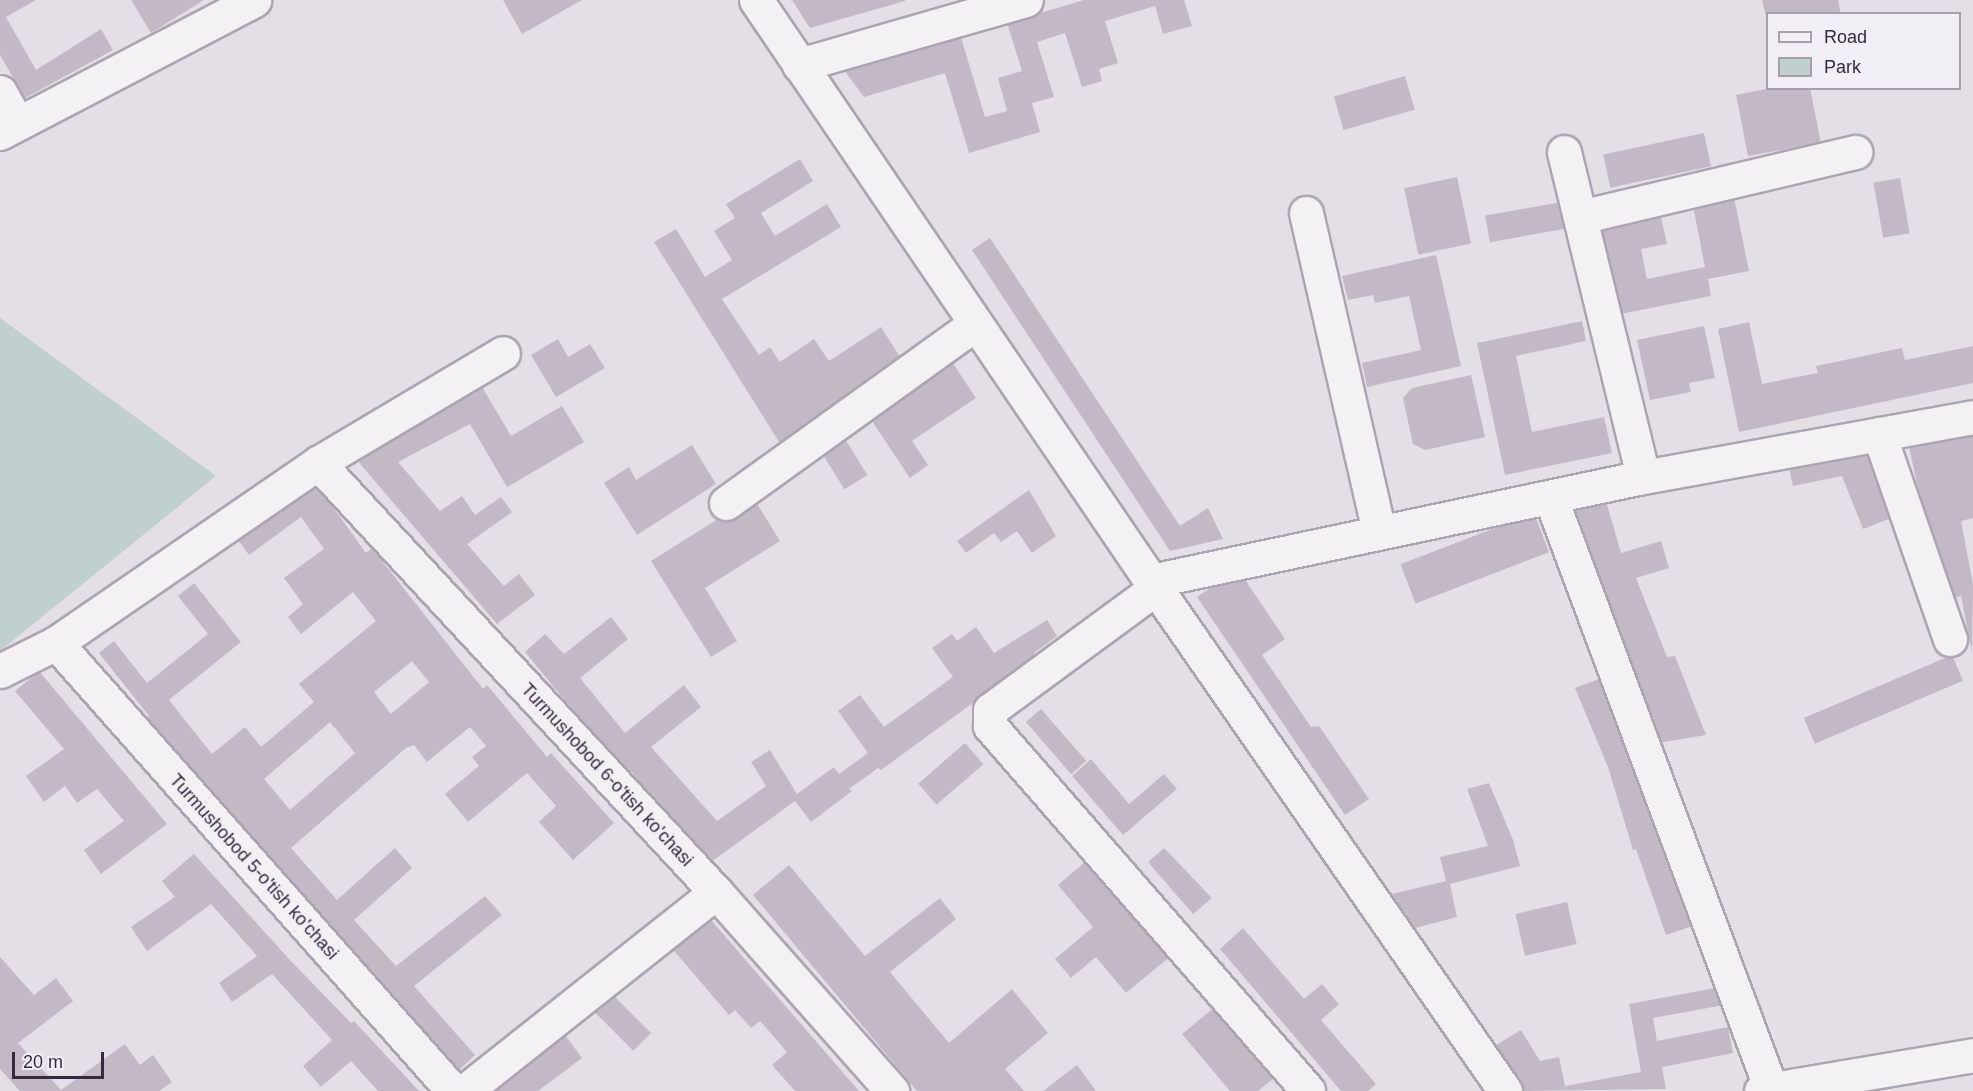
<!DOCTYPE html>
<html>
<head>
<meta charset="utf-8">
<style>
	body { margin:0 }
	#map { position:relative; width:1973px; height:1091px; overflow:hidden; background:#e4dee7; font-family:Arial,sans-serif }
	div>[style] { position:absolute }
	.green>* { inset:0; background:#c0d0ce }
	.building>* { inset:0; background:#c3b9c6; transform-origin:0 0 }
	.roads { filter:drop-shadow(2px 0 #ada4b1) drop-shadow(-2px 0 #ada4b1) drop-shadow(0 2px #ada4b1) drop-shadow(0 -2px #ada4b1) }
	.minor>* { height:33px; margin:-16.5px; padding:0 16.5px; transform-origin:16.5px; border-radius:16.5px; background:#f4f1f5 }
	span { translate:-50% -50%; white-space:nowrap; text-align:center; line-height:1.15; -webkit-text-stroke:5px #f2eef5; paint-order:stroke }
	.street-label { font-size:18px; color:#37293d }
	.legend { position:absolute; left:1766px; top:12px; width:195px; height:78px; box-sizing:border-box; background:#f2eef5; border:2px solid #a79fab; margin:0; padding:8px 10px; list-style:none; font-size:18px; color:#37293d }
	.legend li { display:flex; align-items:center; gap:12px; height:30px }
	.legend b { width:30px; border:2px solid #a79fab }
	.scale { position:absolute; left:12px; top:1052px; width:92px; height:27px; box-sizing:border-box; border:3px solid #37293d; border-top:0; padding-left:8px; font-size:18px; line-height:21px; white-space:nowrap; color:#37293d; -webkit-text-stroke:4px #f2eef5; paint-order:stroke }
</style>
</head>
<body>
<div id="map">
	<div class="green">
		<div style="clip-path:polygon(0 318px,216px 476px,0 651px)"></div>
	</div>
	<div class="building">
		<div style="clip-path:polygon(0 0,36px 0,6px 17px,36px 70px,101px 29px,113px 50px,25px 98px,0 55px)"></div>
		<div style="clip-path:polygon(131px 0,204px 0,151px 33px)"></div>
		<div style="clip-path:polygon(503px 0,582px 0,522px 34px)"></div>
		<div style="clip-path:polygon(792px 0,905px 0,905px 1px,810px 28px)"></div>
		<div style="clip-path:polygon(1084px 0,1184px 0,1192px 26px,1163px 34px,1155px 6px,1105px 21px,1118px 63px,1099px 69px,1102px 81px,1082px 87px,1065px 33px,1037px 42px,1054px 97px,1032px 103px,1040px 132px,969px 153px,945px 73px,864px 97px,841px 66px,959px 31px,985px 117px,1007px 111px,998px 78px,1022px 71px,1007px 23px)"></div>
		<div style="clip-path:polygon(1762px 0,1838px 0,1841px 14px,1767px 14px,1767px 19px)"></div>
		<div style="left:1405px;top:76px;width:35px;height:74px;rotate:74deg"></div>
		<div style="clip-path:polygon(1771px 88px,1810px 88px,1821px 143px,1748px 156px,1736px 95px)"></div>
		<div style="left:1704px;top:133px;width:34px;height:103px;rotate:78deg"></div>
		<div style="clip-path:polygon(800px 159px,813px 181px,761px 213px,775px 236px,827px 204px,841px 227px,722px 299px,759px 355px,770px 347px,780px 362px,814px 339px,829px 361px,881px 327px,902px 360px,779px 442px,654px 242px,676px 229px,705px 277px,732px 260px,714px 231px,735px 218px,726px 204px)"></div>
		<div style="left:1457px;top:177px;width:68px;height:54px;rotate:78deg"></div>
		<div style="left:1900px;top:178px;width:56px;height:27px;rotate:80deg"></div>
		<div style="clip-path:polygon(1733px 193px,1749px 271px,1708px 279px,1711px 296px,1616px 315px,1598px 220px,1659px 208px,1667px 244px,1641px 249px,1647px 279px,1705px 267px,1692px 201px)"></div>
		<div style="left:1562px;top:202px;width:27px;height:78px;rotate:80deg"></div>
		<div style="clip-path:polygon(990px 238px,1180px 526px,1208px 508px,1223px 539px,1170px 551px,972px 250px)"></div>
		<div style="clip-path:polygon(1436px 255px,1461px 366px,1367px 387px,1362px 363px,1421px 350px,1409px 296px,1375px 303px,1373px 295px,1348px 300px,1342px 276px)"></div>
		<div style="clip-path:polygon(1582px 321px,1586px 341px,1516px 356px,1532px 432px,1604px 417px,1612px 453px,1505px 475px,1477px 343px)"></div>
		<div style="clip-path:polygon(1749px 322px,1762px 384px,1818px 373px,1816px 366px,1902px 348px,1905px 360px,1973px 346px,1973px 383px,1739px 432px,1718px 329px)"></div>
		<div style="clip-path:polygon(1704px 326px,1715px 378px,1689px 383px,1691px 392px,1650px 400px,1637px 340px)"></div>
		<div style="clip-path:polygon(558px 339px,568px 357px,590px 344px,605px 368px,556px 397px,531px 355px)"></div>
		<div style="clip-path:polygon(952px 362px,976px 398px,912px 441px,928px 465px,910px 478px,870px 418px)"></div>
		<div style="clip-path:polygon(1471px 375px,1485px 437px,1425px 450px,1413px 444px,1403px 398px,1412px 388px)"></div>
		<div style="clip-path:polygon(481px 385px,511px 436px,562px 406px,584px 442px,507px 487px,470px 424px,398px 462px,440px 511px,462px 496px,475px 515px,501px 497px,512px 512px,467px 544px,504px 586px,519px 574px,535px 595px,497px 624px,356px 459px)"></div>
		<div style="clip-path:polygon(1973px 429px,1973px 518px,1961px 521px,1973px 584px,1972px 653px,1961px 596px,1942px 600px,1908px 442px)"></div>
		<div style="left:843px;top:436px;width:46px;height:27px;rotate:58deg"></div>
		<div style="clip-path:polygon(692px 445px,716px 484px,637px 535px,604px 483px,629px 467px,636px 480px)"></div>
		<div style="clip-path:polygon(1866px 447px,1894px 517px,1863px 529px,1842px 476px,1793px 486px,1788px 463px)"></div>
		<div style="clip-path:polygon(evenodd,309px 474px,366px 553px,372px 548px,483px 689px,487px 685px,547px 757px,551px 753px,614px 823px,573px 860px,539px 822px,556px 806px,527px 773px,468px 822px,445px 794px,479px 766px,472px 757px,486px 746px,470px 727px,427px 762px,414px 745px,406px 748px,291px 848px,337px 900px,395px 848px,412px 868px,354px 920px,396px 966px,485px 896px,502px 915px,414px 986px,475px 1055px,457px 1072px,144px 720px,149px 716px,99px 653px,114px 641px,147px 683px,208px 634px,178px 596px,194px 583px,241px 642px,169px 700px,212px 754px,245px 727px,261px 747px,314px 702px,299px 684px,376px 621px,353px 592px,301px 634px,288px 617px,303px 604px,284px 578px,324px 549px,301px 517px,249px 555px,231px 530px,309px 474px,412px 661px,429px 682px,391px 714px,374px 692px,412px 661px,309px 474px,330px 722px,355px 753px,290px 810px,264px 779px,330px 722px)"></div>
		<div style="clip-path:polygon(1029px 490px,1056px 536px,1032px 553px,1017px 531px,1001px 542px,994px 533px,966px 553px,957px 541px)"></div>
		<div style="clip-path:polygon(1604px 494px,1621px 553px,1661px 541px,1669px 568px,1636px 578px,1667px 657px,1675px 656px,1706px 735px,1658px 743px,1598px 588px,1573px 503px)"></div>
		<div style="clip-path:polygon(753px 497px,780px 541px,705px 588px,737px 641px,711px 657px,651px 561px)"></div>
		<div style="left:1534px;top:513px;width:42px;height:143px;rotate:69deg"></div>
		<div style="clip-path:polygon(1238px 569px,1285px 639px,1262px 655px,1311px 727px,1319px 726px,1369px 799px,1345px 815px,1197px 597px)"></div>
		<div style="clip-path:polygon(611px 617px,628px 639px,580px 678px,625px 733px,684px 685px,701px 707px,651px 747px,717px 821px,766px 786px,751px 762px,770px 750px,797px 794px,834px 767px,839px 774px,868px 753px,838px 711px,860px 695px,884px 727px,953px 677px,932px 648px,952px 634px,957px 641px,976px 627px,994px 653px,1047px 620px,1057px 636px,1034px 653px,1036px 657px,881px 770px,878px 768px,849px 789px,852px 791px,811px 822px,795px 801px,711px 862px,627px 767px,622px 770px,525px 652px,545px 634px,564px 654px)"></div>
		<div style="left:1952px;top:655px;width:28px;height:161px;rotate:67deg"></div>
		<div style="clip-path:polygon(39px 671px,167px 824px,101px 874px,84px 850px,124px 821px,97px 789px,77px 803px,65px 786px,44px 802px,26px 776px,64px 749px,15px 691px)"></div>
		<div style="clip-path:polygon(1604px 677px,1693px 926px,1666px 935px,1636px 849px,1633px 850px,1608px 767px,1575px 688px)"></div>
		<div style="left:1041px;top:709px;width:69px;height:20px;rotate:49deg"></div>
		<div style="left:965px;top:743px;width:28px;height:62px;rotate:49deg"></div>
		<div style="clip-path:polygon(1091px 759px,1129px 804px,1164px 774px,1177px 789px,1123px 835px,1072px 776px)"></div>
		<div style="clip-path:polygon(1489px 783px,1513px 840px,1520px 866px,1450px 884px,1457px 917px,1415px 928px,1392px 894px,1446px 881px,1440px 857px,1488px 846px,1467px 789px)"></div>
		<div style="clip-path:polygon(1164px 848px,1212px 898px,1193px 914px,1148px 862px)"></div>
		<div style="clip-path:polygon(194px 854px,289px 959px,351px 1023px,354px 1021px,419px 1091px,378px 1091px,351px 1061px,321px 1087px,303px 1066px,332px 1040px,272px 974px,232px 1002px,219px 983px,257px 956px,211px 904px,147px 951px,131px 927px,175px 897px,162px 881px)"></div>
		<div style="clip-path:polygon(1091px 857px,1172px 955px,1126px 993px,1096px 957px,1071px 978px,1055px 959px,1093px 927px,1058px 885px)"></div>
		<div style="clip-path:polygon(789px 865px,865px 956px,940px 898px,956px 919px,890px 972px,949px 1043px,1012px 989px,1048px 1033px,1005px 1069px,1024px 1091px,917px 1091px,753px 895px)"></div>
		<div style="left:1567px;top:902px;width:43px;height:53px;rotate:77deg"></div>
		<div style="clip-path:polygon(705px 913px,859px 1091px,795px 1091px,772px 1065px,787px 1052px,760px 1021px,751px 1028px,735px 1010px,729px 1015px,669px 945px)"></div>
		<div style="clip-path:polygon(1243px 928px,1304px 999px,1322px 984px,1339px 1004px,1321px 1020px,1376px 1084px,1368px 1091px,1341px 1091px,1220px 949px)"></div>
		<div style="clip-path:polygon(0 957px,34px 995px,56px 978px,73px 1001px,18px 1043px,61px 1090px,125px 1044px,140px 1065px,153px 1055px,172px 1082px,159px 1091px,20px 1091px,0 1069px)"></div>
		<div style="left:605px;top:987px;width:65px;height:25px;rotate:45deg"></div>
		<div style="clip-path:polygon(1720px 987px,1724px 1005px,1653px 1018px,1657px 1041px,1728px 1027px,1733px 1053px,1662px 1067px,1666px 1089px,1524px 1091px,1496px 1045px,1521px 1030px,1540px 1061px,1559px 1057px,1565px 1086px,1641px 1072px,1629px 1004px)"></div>
		<div style="clip-path:polygon(1215px 1007px,1274px 1078px,1258px 1091px,1230px 1091px,1182px 1034px)"></div>
		<div style="clip-path:polygon(557px 1024px,582px 1058px,538px 1091px,477px 1091px)"></div>
		<div style="clip-path:polygon(1077px 1065px,1096px 1091px,1043px 1091px)"></div>
	</div>
	<div class="roads">
		<div class="minor">
			<div style="left:756px;top:0;width:703px;rotate:55.79deg"></div>
			<div style="left:1151px;top:581px;width:621px;rotate:55.23deg"></div>
			<div style="left:799px;top:65px;width:236px;rotate:-16deg"></div>
			<div style="left:0;top:92px;width:35px;rotate:61deg"></div>
			<div style="left:0;top:133px;width:287px;rotate:-27.6deg"></div>
			<div style="left:1564px;top:152px;width:334px;rotate:76.3deg"></div>
			<div style="left:1306px;top:213px;width:327px;rotate:77.1deg"></div>
			<div style="left:1580px;top:217px;width:283px;rotate:-13.3deg"></div>
			<div style="left:1879px;top:434px;width:217px;rotate:70.9deg"></div>
			<div style="left:318px;top:463px;width:585px;rotate:47.15deg"></div>
			<div style="left:716px;top:892px;width:266px;rotate:48.5deg"></div>
			<div style="left:1551px;top:499px;width:630px;rotate:69.55deg"></div>
			<div style="left:726px;top:503px;width:307px;rotate:-35.7deg"></div>
			<div style="left:1151px;top:581px;width:503px;rotate:-11.94deg"></div>
			<div style="left:1643px;top:477px;width:335px;rotate:-10.3deg"></div>
			<div style="left:1156px;top:588px;width:206px;rotate:143.7deg"></div>
			<div style="left:990px;top:710px;width:16px;rotate:90deg"></div>
			<div style="left:990px;top:726px;width:484px;rotate:48.9deg"></div>
			<div style="left:56px;top:643px;width:599px;rotate:48.45deg"></div>
			<div style="left:0;top:671px;width:63px;rotate:-26.6deg"></div>
			<div style="left:56px;top:643px;width:318px;rotate:-34.5deg"></div>
			<div style="left:318px;top:463px;width:215px;rotate:-30.7deg"></div>
			<div style="left:465px;top:1091px;width:320px;rotate:-38.4deg"></div>
			<div style="left:1761px;top:1091px;width:215px;rotate:-9.6deg"></div>
		</div>
	</div>
	<div class="street-label">
		<span style="left:607px;top:775px;rotate:47deg">Turmushobod 6-o'tish ko'chasi</span>
		<span style="left:254px;top:867px;rotate:48deg">Turmushobod 5-o'tish ko'chasi</span>
	</div>
	<ul class="legend">
	<li><b style="height:8px;background:#f4f1f5"></b>Road</li>
	<li><b style="height:16px;background:#c0d0ce"></b>Park</li>
	</ul>
	<div class="scale">20 m</div>
</div>
</body>
</html>
